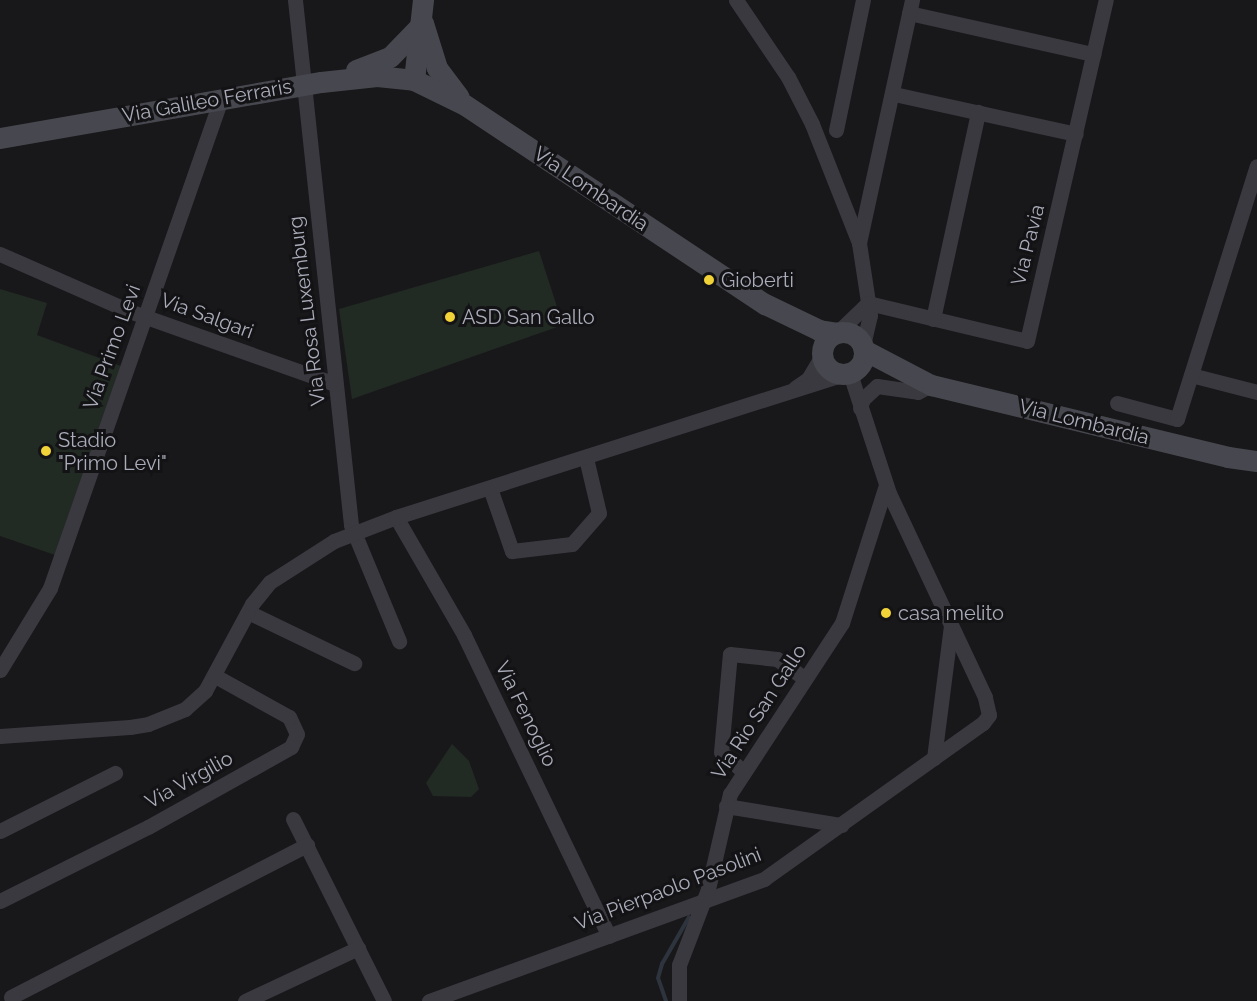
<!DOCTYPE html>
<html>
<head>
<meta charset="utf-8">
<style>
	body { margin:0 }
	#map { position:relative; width:1257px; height:1001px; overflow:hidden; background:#18181a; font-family:Raleway,sans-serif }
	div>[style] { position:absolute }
	.green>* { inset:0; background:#222a24 }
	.stream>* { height:4px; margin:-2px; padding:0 2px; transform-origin:2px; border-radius:2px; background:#2e343e }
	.street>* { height:15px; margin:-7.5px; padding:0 7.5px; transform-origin:7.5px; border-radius:7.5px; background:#39393f }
	.secondary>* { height:21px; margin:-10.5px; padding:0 10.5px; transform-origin:10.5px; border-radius:10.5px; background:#47484f }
	.secondary>.ring { margin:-10.5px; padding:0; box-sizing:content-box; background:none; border:21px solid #47484f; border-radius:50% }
	.dots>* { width:16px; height:16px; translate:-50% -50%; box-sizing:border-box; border:3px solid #131315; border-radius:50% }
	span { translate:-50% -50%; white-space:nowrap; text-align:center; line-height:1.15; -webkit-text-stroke:6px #131315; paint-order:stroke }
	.street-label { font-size:20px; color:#aaacba }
	.poi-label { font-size:20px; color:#aaacba }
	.left { translate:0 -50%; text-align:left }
</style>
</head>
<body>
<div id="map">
	<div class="green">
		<div style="clip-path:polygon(539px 251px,563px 325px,352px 399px,339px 309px)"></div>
		<div style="clip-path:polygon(0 289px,47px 303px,37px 335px,121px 366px,55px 555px,0 536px)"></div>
		<div style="clip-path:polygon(452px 744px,469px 761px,479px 789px,471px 797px,433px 796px,426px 783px)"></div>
	</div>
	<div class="stream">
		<div style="left:666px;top:1001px;width:24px;rotate:-109deg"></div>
		<div style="left:658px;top:978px;width:15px;rotate:-74deg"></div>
		<div style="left:662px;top:964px;width:54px;rotate:-60.1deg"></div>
	</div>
	<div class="street">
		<div style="left:295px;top:0;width:528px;rotate:83.91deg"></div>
		<div style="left:351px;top:525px;width:126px;rotate:67.5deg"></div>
		<div style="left:736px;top:0;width:93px;rotate:56deg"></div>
		<div style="left:788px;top:77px;width:53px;rotate:62.9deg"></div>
		<div style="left:812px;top:124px;width:128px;rotate:68.4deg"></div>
		<div style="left:859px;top:243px;width:73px;rotate:81.3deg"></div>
		<div style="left:870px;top:315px;width:32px;rotate:103deg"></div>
		<div style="left:909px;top:13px;width:189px;rotate:12.6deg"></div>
		<div style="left:894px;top:94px;width:186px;rotate:12.4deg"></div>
		<div style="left:836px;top:130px;width:133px;rotate:-78.3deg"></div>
		<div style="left:859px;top:243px;width:249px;rotate:-77.7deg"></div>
		<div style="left:0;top:254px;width:141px;rotate:23.8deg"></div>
		<div style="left:129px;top:311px;width:219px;rotate:19.5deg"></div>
		<div style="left:868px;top:303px;width:163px;rotate:13.4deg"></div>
		<div style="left:1027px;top:341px;width:350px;rotate:-77deg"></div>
		<div style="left:933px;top:319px;width:212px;rotate:-77.7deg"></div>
		<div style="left:837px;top:333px;width:43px;rotate:-44.1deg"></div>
		<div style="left:1191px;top:375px;width:68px;rotate:14.4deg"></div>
		<div style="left:795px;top:388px;width:16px;rotate:-35deg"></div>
		<div style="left:808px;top:379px;width:27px;rotate:-59deg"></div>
		<div style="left:1117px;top:403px;width:62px;rotate:14.9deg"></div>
		<div style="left:1177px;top:419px;width:265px;rotate:-72.5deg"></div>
		<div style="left:860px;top:408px;width:9px;rotate:-72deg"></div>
		<div style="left:863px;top:399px;width:19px;rotate:-43deg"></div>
		<div style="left:877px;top:386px;width:41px;rotate:8.3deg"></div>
		<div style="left:918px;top:392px;width:15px;rotate:-28deg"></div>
		<div style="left:490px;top:488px;width:67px;rotate:70.8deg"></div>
		<div style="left:512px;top:551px;width:60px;rotate:-6.7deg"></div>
		<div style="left:572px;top:544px;width:41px;rotate:-48.9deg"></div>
		<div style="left:599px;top:513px;width:57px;rotate:-103.3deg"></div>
		<div style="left:396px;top:517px;width:136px;rotate:60deg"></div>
		<div style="left:464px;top:635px;width:334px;rotate:64.3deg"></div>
		<div style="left:248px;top:612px;width:118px;rotate:25.7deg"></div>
		<div style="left:0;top:670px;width:96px;rotate:-58.6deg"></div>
		<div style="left:50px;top:588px;width:518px;rotate:-70.73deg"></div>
		<div style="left:0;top:736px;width:130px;rotate:-4deg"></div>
		<div style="left:130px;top:727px;width:18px;rotate:-9deg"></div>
		<div style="left:148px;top:724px;width:40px;rotate:-22deg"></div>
		<div style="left:185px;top:709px;width:27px;rotate:-42deg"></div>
		<div style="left:205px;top:691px;width:99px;rotate:-61.6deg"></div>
		<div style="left:252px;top:604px;width:28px;rotate:-51deg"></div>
		<div style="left:270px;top:582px;width:76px;rotate:-32.6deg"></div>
		<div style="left:334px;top:541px;width:66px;rotate:-21.2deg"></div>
		<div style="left:396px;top:517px;width:467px;rotate:-17.7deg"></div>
		<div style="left:934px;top:758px;width:134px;rotate:-82.7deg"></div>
		<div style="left:744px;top:772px;width:30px;rotate:-139deg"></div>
		<div style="left:721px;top:752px;width:98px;rotate:-84.8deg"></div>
		<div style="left:730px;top:654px;width:47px;rotate:6.1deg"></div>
		<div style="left:777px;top:659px;width:33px;rotate:35deg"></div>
		<div style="left:726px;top:806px;width:117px;rotate:9.4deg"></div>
		<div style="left:293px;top:819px;width:203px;rotate:63.4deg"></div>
		<div style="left:0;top:831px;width:129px;rotate:-26.8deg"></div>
		<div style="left:0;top:901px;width:165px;rotate:-26.6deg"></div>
		<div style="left:148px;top:827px;width:164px;rotate:-29.2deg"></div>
		<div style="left:291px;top:747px;width:14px;rotate:-65deg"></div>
		<div style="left:297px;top:734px;width:19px;rotate:-115deg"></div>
		<div style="left:289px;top:717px;width:85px;rotate:-151deg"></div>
		<div style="left:11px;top:997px;width:333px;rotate:-27.2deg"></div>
		<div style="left:245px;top:1001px;width:125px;rotate:-25.1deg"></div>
		<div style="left:429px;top:1001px;width:357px;rotate:-20deg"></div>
		<div style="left:764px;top:879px;width:269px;rotate:-35.5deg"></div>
		<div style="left:983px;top:723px;width:10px;rotate:-53deg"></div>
		<div style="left:989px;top:715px;width:18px;rotate:-103deg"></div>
		<div style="left:985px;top:697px;width:225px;rotate:-115.2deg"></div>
		<div style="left:889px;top:493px;width:125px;rotate:-108.1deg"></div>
		<div style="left:679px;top:1001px;width:36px;rotate:-90deg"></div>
		<div style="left:679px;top:965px;width:81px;rotate:-69.1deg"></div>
		<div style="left:708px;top:889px;width:98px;rotate:-77deg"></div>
		<div style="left:730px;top:794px;width:204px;rotate:-56.8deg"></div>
		<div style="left:842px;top:623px;width:145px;rotate:-72.3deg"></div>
	</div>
	<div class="secondary">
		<div style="left:423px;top:23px;width:47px;rotate:72.7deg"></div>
		<div style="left:437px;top:68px;width:36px;rotate:53deg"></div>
		<div style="left:356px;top:70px;width:36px;rotate:-21deg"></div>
		<div style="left:390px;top:57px;width:47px;rotate:-45.9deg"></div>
		<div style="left:414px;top:80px;width:81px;rotate:-83.6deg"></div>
		<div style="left:0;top:138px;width:326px;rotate:-9.9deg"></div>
		<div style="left:321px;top:82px;width:56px;rotate:-6.1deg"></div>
		<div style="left:377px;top:76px;width:37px;rotate:6deg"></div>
		<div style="left:414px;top:80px;width:57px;rotate:26.1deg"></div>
		<div style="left:465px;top:105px;width:360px;rotate:33.6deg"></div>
		<div style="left:765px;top:304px;width:60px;rotate:25.7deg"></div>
		<div style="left:819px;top:330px;width:18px;rotate:9deg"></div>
		<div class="ring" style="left:822px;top:332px;width:21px;height:21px"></div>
		<div style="left:864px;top:350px;width:76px;rotate:27.6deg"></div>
		<div style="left:931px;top:385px;width:306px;rotate:13.6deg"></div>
		<div style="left:1228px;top:457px;width:29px;rotate:8deg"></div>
	</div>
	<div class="dots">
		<div style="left:709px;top:280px;background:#f1d239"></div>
		<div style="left:450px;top:317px;background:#f1d239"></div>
		<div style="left:46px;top:451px;background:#f1d239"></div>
		<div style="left:886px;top:613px;background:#f1d239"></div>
	</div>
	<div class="street-label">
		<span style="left:207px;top:101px;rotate:-10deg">Via Galileo Ferraris</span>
		<span style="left:591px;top:189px;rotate:34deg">Via Lombardia</span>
		<span style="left:1028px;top:245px;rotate:-76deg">Via Pavia</span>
		<span style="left:307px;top:311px;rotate:-97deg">Via Rosa Luxemburg</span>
		<span style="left:207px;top:316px;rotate:20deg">Via Salgari</span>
		<span style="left:112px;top:347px;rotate:-70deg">Via Primo Levi</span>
		<span style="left:1084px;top:422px;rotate:14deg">Via Lombardia</span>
		<span style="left:759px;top:712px;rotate:-57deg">Via Rio San Gallo</span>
		<span style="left:526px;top:714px;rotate:64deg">Via Fenoglio</span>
		<span style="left:189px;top:780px;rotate:-29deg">Via Virgilio</span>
		<span style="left:668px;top:889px;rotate:-21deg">Via Pierpaolo Pasolini</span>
	</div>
	<div class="poi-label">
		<span class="left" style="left:721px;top:280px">Gioberti</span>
		<span class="left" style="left:462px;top:317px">ASD San Gallo</span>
		<span class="left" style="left:58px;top:452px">Stadio<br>"Primo Levi"</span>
		<span class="left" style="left:898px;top:613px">casa melito</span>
	</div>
</div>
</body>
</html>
